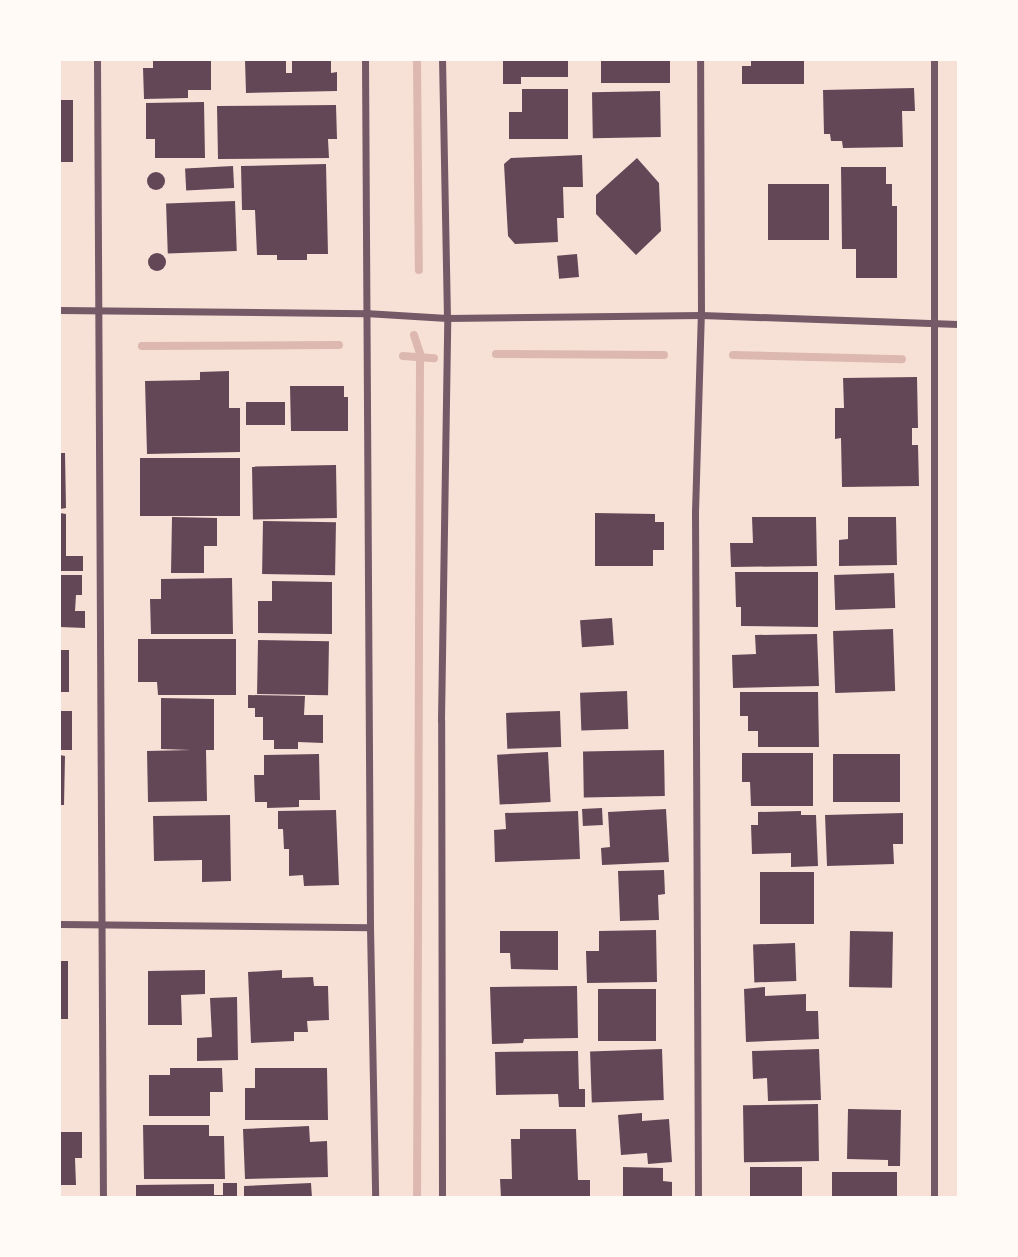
<!DOCTYPE html>
<html>
<head>
<meta charset="utf-8">
<style>
	body { margin:0 }
	#map { position:relative; width:1018px; height:1257px; overflow:hidden; background:#f7e1d7; font-family:"PT Sans",sans-serif }
	div>[style] { position:absolute }
	.stream>* { height:8px; margin:-4px; padding:0 4px; transform-origin:4px; border-radius:4px; background:#dcb8b0 }
	.building>* { inset:0; background:#644757; transform-origin:0 0 }
	.round { border-radius:50% }
	.minor>* { height:7px; margin:-3.5px; padding:0 3.5px; transform-origin:3.5px; border-radius:3.5px; background:#755966 }
	span { translate:-50% -50%; white-space:nowrap; text-align:center; line-height:1.15; -webkit-text-stroke:7px #fffaf5; paint-order:stroke }
	.frame { position:absolute; inset:0; border:61px solid #fffaf5; pointer-events:none }
</style>
</head>
<body>
<div id="map">
	<div class="stream">
		<div style="left:417px;top:60px;width:210px;rotate:89.5deg"></div>
		<div style="left:414px;top:335px;width:20px;rotate:72deg"></div>
		<div style="left:420px;top:354px;width:844px;rotate:90.2deg"></div>
		<div style="left:142px;top:346px;width:197px;rotate:-0.3deg"></div>
		<div style="left:496px;top:354px;width:168px;rotate:0.3deg"></div>
		<div style="left:733px;top:355px;width:169px;rotate:1.4deg"></div>
		<div style="left:403px;top:356px;width:31px;rotate:4deg"></div>
	</div>
	<div class="building">
		<div style="clip-path:polygon(153px 60px,211px 60px,211px 90px,188px 90px,188px 98px,144px 99px,143px 68px,153px 68px)"></div>
		<div style="clip-path:polygon(245px 60px,286px 60px,286px 73px,292px 73px,292px 60px,331px 60px,331px 73px,337px 72px,337px 91px,246px 93px)"></div>
		<div style="clip-path:polygon(503px 60px,568px 60px,568px 77px,521px 77px,521px 84px,503px 84px)"></div>
		<div style="left:601px;top:60px;width:69px;height:23px"></div>
		<div style="clip-path:polygon(751px 60px,804px 60px,804px 84px,742px 84px,742px 66px,751px 66px)"></div>
		<div style="clip-path:polygon(914px 88px,915px 111px,902px 111px,903px 147px,843px 148px,842px 141px,831px 141px,830px 134px,824px 134px,823px 90px)"></div>
		<div style="clip-path:polygon(522px 89px,568px 89px,568px 139px,509px 139px,509px 112px,522px 112px)"></div>
		<div style="left:660px;top:91px;width:46px;height:68px;rotate:89deg"></div>
		<div style="left:60px;top:100px;width:13px;height:62px"></div>
		<div style="clip-path:polygon(204px 102px,205px 158px,155px 158px,155px 139px,146px 139px,146px 103px)"></div>
		<div style="clip-path:polygon(336px 105px,337px 139px,328px 139px,329px 158px,218px 159px,217px 106px)"></div>
		<div style="clip-path:polygon(582px 155px,583px 187px,563px 187px,564px 218px,557px 218px,558px 242px,515px 244px,508px 236px,504px 164px,511px 158px)"></div>
		<div style="clip-path:polygon(637px 158px,659px 183px,661px 231px,636px 255px,596px 214px,596px 195px)"></div>
		<div style="clip-path:polygon(326px 164px,328px 254px,307px 254px,307px 260px,277px 260px,277px 255px,257px 255px,255px 210px,242px 210px,241px 166px)"></div>
		<div style="left:233px;top:166px;width:22px;height:48px;rotate:87deg"></div>
		<div style="clip-path:polygon(841px 167px,886px 167px,886px 184px,892px 184px,892px 206px,897px 206px,897px 278px,856px 278px,856px 249px,842px 249px)"></div>
		<div class="round" style="left:147px;top:172px;width:18px;height:18px"></div>
		<div style="left:768px;top:184px;width:61px;height:56px"></div>
		<div style="left:235px;top:201px;width:50px;height:69px;rotate:88deg"></div>
		<div class="round" style="left:148px;top:253px;width:18px;height:18px"></div>
		<div style="left:577px;top:254px;width:23px;height:20px;rotate:85deg"></div>
		<div style="clip-path:polygon(229px 371px,229px 408px,240px 408px,240px 452px,147px 454px,145px 381px,200px 380px,200px 372px)"></div>
		<div style="clip-path:polygon(917px 377px,918px 428px,912px 428px,912px 445px,918px 445px,919px 486px,842px 487px,841px 438px,835px 439px,835px 408px,844px 408px,843px 378px)"></div>
		<div style="clip-path:polygon(290px 386px,344px 386px,344px 397px,348px 397px,348px 431px,291px 431px)"></div>
		<div style="left:246px;top:402px;width:39px;height:23px"></div>
		<div style="clip-path:polygon(60px 453px,65px 453px,66px 508px,60px 509px)"></div>
		<div style="left:140px;top:458px;width:100px;height:58px"></div>
		<div style="left:336px;top:465px;width:53px;height:84px;rotate:89deg"></div>
		<div style="clip-path:polygon(60px 513px,66px 514px,66px 556px,83px 556px,83px 571px,60px 571px)"></div>
		<div style="clip-path:polygon(595px 513px,655px 514px,655px 522px,664px 522px,664px 550px,653px 550px,653px 566px,595px 566px)"></div>
		<div style="clip-path:polygon(172px 517px,217px 518px,217px 546px,204px 546px,204px 573px,171px 573px)"></div>
		<div style="clip-path:polygon(752px 517px,816px 517px,817px 566px,731px 567px,730px 543px,753px 543px)"></div>
		<div style="clip-path:polygon(848px 517px,896px 517px,897px 565px,839px 566px,839px 540px,848px 539px)"></div>
		<div style="left:263px;top:521px;width:73px;height:53px;rotate:1deg"></div>
		<div style="clip-path:polygon(735px 572px,818px 572px,818px 627px,741px 626px,741px 607px,736px 607px)"></div>
		<div style="left:894px;top:573px;width:35px;height:60px;rotate:88deg"></div>
		<div style="clip-path:polygon(60px 575px,82px 575px,82px 595px,76px 595px,75px 611px,85px 611px,85px 628px,60px 627px)"></div>
		<div style="clip-path:polygon(232px 578px,233px 634px,151px 634px,150px 599px,161px 599px,161px 579px)"></div>
		<div style="clip-path:polygon(272px 581px,332px 582px,332px 634px,258px 633px,258px 601px,272px 601px)"></div>
		<div style="left:612px;top:618px;width:27px;height:32px;rotate:86deg"></div>
		<div style="left:893px;top:629px;width:62px;height:60px;rotate:88deg"></div>
		<div style="clip-path:polygon(817px 634px,819px 686px,733px 688px,732px 655px,756px 654px,755px 635px)"></div>
		<div style="clip-path:polygon(138px 639px,236px 639px,236px 695px,158px 695px,157px 682px,138px 682px)"></div>
		<div style="left:258px;top:640px;width:71px;height:54px;rotate:1deg"></div>
		<div style="left:60px;top:650px;width:9px;height:42px"></div>
		<div style="left:627px;top:691px;width:38px;height:47px;rotate:88deg"></div>
		<div style="clip-path:polygon(740px 692px,818px 692px,819px 747px,758px 747px,758px 731px,748px 731px,748px 716px,740px 716px)"></div>
		<div style="clip-path:polygon(248px 695px,305px 696px,304px 715px,323px 715px,323px 743px,298px 742px,298px 749px,274px 749px,274px 740px,263px 740px,263px 717px,255px 717px,255px 708px,248px 708px)"></div>
		<div style="clip-path:polygon(161px 698px,214px 699px,214px 750px,206px 750px,207px 801px,148px 802px,147px 751px,191px 750px,161px 749px)"></div>
		<div style="left:60px;top:711px;width:12px;height:39px"></div>
		<div style="left:560px;top:711px;width:36px;height:54px;rotate:88deg"></div>
		<div style="left:664px;top:750px;width:46px;height:81px;rotate:89deg"></div>
		<div style="left:548px;top:752px;width:50px;height:51px;rotate:87deg"></div>
		<div style="clip-path:polygon(742px 753px,813px 753px,813px 806px,751px 806px,750px 782px,742px 782px)"></div>
		<div style="clip-path:polygon(319px 754px,320px 800px,299px 800px,299px 807px,267px 808px,267px 802px,255px 802px,254px 775px,264px 775px,264px 755px)"></div>
		<div style="left:833px;top:754px;width:67px;height:48px"></div>
		<div style="clip-path:polygon(60px 755px,65px 756px,64px 805px,60px 805px)"></div>
		<div style="left:602px;top:808px;width:17px;height:20px;rotate:87deg"></div>
		<div style="clip-path:polygon(666px 809px,669px 862px,602px 865px,601px 848px,610px 847px,608px 812px)"></div>
		<div style="clip-path:polygon(336px 810px,339px 885px,304px 886px,303px 875px,289px 876px,289px 849px,284px 849px,283px 829px,278px 829px,278px 811px)"></div>
		<div style="clip-path:polygon(578px 811px,580px 859px,495px 862px,494px 830px,506px 829px,505px 813px)"></div>
		<div style="clip-path:polygon(801px 811px,801px 815px,816px 815px,818px 866px,791px 867px,791px 853px,752px 854px,751px 825px,758px 825px,758px 812px)"></div>
		<div style="clip-path:polygon(903px 813px,903px 844px,893px 844px,894px 864px,827px 866px,825px 815px)"></div>
		<div style="clip-path:polygon(230px 815px,231px 881px,202px 882px,202px 860px,154px 861px,153px 816px)"></div>
		<div style="clip-path:polygon(664px 870px,665px 894px,658px 895px,659px 920px,620px 921px,618px 871px)"></div>
		<div style="left:760px;top:872px;width:54px;height:52px"></div>
		<div style="clip-path:polygon(656px 930px,657px 982px,587px 983px,586px 951px,599px 951px,599px 931px)"></div>
		<div style="clip-path:polygon(500px 931px,558px 931px,558px 970px,511px 969px,510px 953px,500px 953px)"></div>
		<div style="left:850px;top:931px;width:43px;height:56px;rotate:1deg"></div>
		<div style="left:795px;top:943px;width:38px;height:42px;rotate:88deg"></div>
		<div style="left:60px;top:961px;width:8px;height:58px"></div>
		<div style="clip-path:polygon(205px 970px,205px 994px,181px 995px,182px 1025px,148px 1025px,148px 971px)"></div>
		<div style="clip-path:polygon(282px 970px,282px 978px,313px 977px,314px 986px,328px 986px,329px 1020px,307px 1021px,308px 1032px,294px 1032px,294px 1041px,251px 1043px,248px 972px)"></div>
		<div style="clip-path:polygon(577px 986px,578px 1038px,524px 1039px,523px 1043px,492px 1044px,490px 987px)"></div>
		<div style="clip-path:polygon(765px 987px,765px 996px,806px 994px,806px 1011px,818px 1011px,819px 1039px,746px 1042px,744px 989px)"></div>
		<div style="left:656px;top:989px;width:52px;height:58px;rotate:90deg"></div>
		<div style="clip-path:polygon(237px 997px,238px 1060px,197px 1061px,197px 1038px,212px 1037px,210px 998px)"></div>
		<div style="left:662px;top:1049px;width:51px;height:72px;rotate:88deg"></div>
		<div style="clip-path:polygon(819px 1049px,821px 1100px,768px 1101px,767px 1078px,753px 1079px,752px 1051px)"></div>
		<div style="clip-path:polygon(578px 1051px,579px 1089px,585px 1089px,585px 1107px,559px 1107px,558px 1094px,496px 1095px,495px 1052px)"></div>
		<div style="clip-path:polygon(170px 1068px,222px 1068px,223px 1092px,210px 1092px,210px 1116px,149px 1116px,149px 1075px,170px 1075px)"></div>
		<div style="clip-path:polygon(255px 1068px,327px 1068px,328px 1120px,245px 1120px,245px 1088px,255px 1088px)"></div>
		<div style="left:818px;top:1104px;width:57px;height:75px;rotate:89deg"></div>
		<div style="clip-path:polygon(848px 1109px,901px 1110px,900px 1166px,888px 1166px,888px 1160px,847px 1159px)"></div>
		<div style="clip-path:polygon(642px 1113px,642px 1121px,669px 1119px,672px 1162px,648px 1164px,647px 1153px,621px 1155px,618px 1115px)"></div>
		<div style="clip-path:polygon(143px 1125px,209px 1125px,209px 1136px,224px 1136px,225px 1179px,144px 1179px)"></div>
		<div style="clip-path:polygon(309px 1126px,310px 1142px,327px 1141px,328px 1177px,245px 1179px,243px 1129px)"></div>
		<div style="clip-path:polygon(520px 1129px,576px 1129px,578px 1180px,590px 1180px,590px 1198px,501px 1198px,500px 1179px,512px 1179px,511px 1139px,520px 1139px)"></div>
		<div style="clip-path:polygon(60px 1132px,82px 1132px,82px 1158px,75px 1158px,76px 1185px,60px 1185px)"></div>
		<div style="clip-path:polygon(623px 1167px,663px 1168px,663px 1181px,672px 1182px,672px 1198px,623px 1198px)"></div>
		<div style="left:802px;top:1167px;width:31px;height:52px;rotate:90deg"></div>
		<div style="left:897px;top:1172px;width:26px;height:65px;rotate:90deg"></div>
		<div style="clip-path:polygon(223px 1183px,237px 1183px,237px 1198px,136px 1198px,136px 1185px,214px 1184px,214px 1195px,223px 1195px)"></div>
		<div style="clip-path:polygon(311px 1183px,312px 1198px,244px 1198px,244px 1186px)"></div>
	</div>
	<div class="minor">
		<div style="left:97px;top:60px;width:1138px;rotate:89.7deg"></div>
		<div style="left:365px;top:60px;width:867px;rotate:89.67deg"></div>
		<div style="left:370px;top:927px;width:271px;rotate:88.9deg"></div>
		<div style="left:60px;top:310px;width:305px;rotate:0.6deg"></div>
		<div style="left:365px;top:313px;width:82px;rotate:3.5deg"></div>
		<div style="left:447px;top:318px;width:254px;rotate:-0.7deg"></div>
		<div style="left:701px;top:315px;width:257px;rotate:2deg"></div>
		<div style="left:60px;top:924px;width:310px;rotate:0.6deg"></div>
		<div style="left:442px;top:1198px;width:478px;rotate:-90.1deg"></div>
		<div style="left:441px;top:720px;width:402px;rotate:-89.1deg"></div>
		<div style="left:447px;top:318px;width:258px;rotate:-91.1deg"></div>
		<div style="left:698px;top:1198px;width:686px;rotate:-90.25deg"></div>
		<div style="left:695px;top:512px;width:197px;rotate:-88.3deg"></div>
		<div style="left:701px;top:315px;width:255px;rotate:-90.2deg"></div>
		<div style="left:934px;top:1198px;width:1138px;rotate:-90deg"></div>
	</div>
	<div class="frame"></div>
</div>
</body>
</html>
